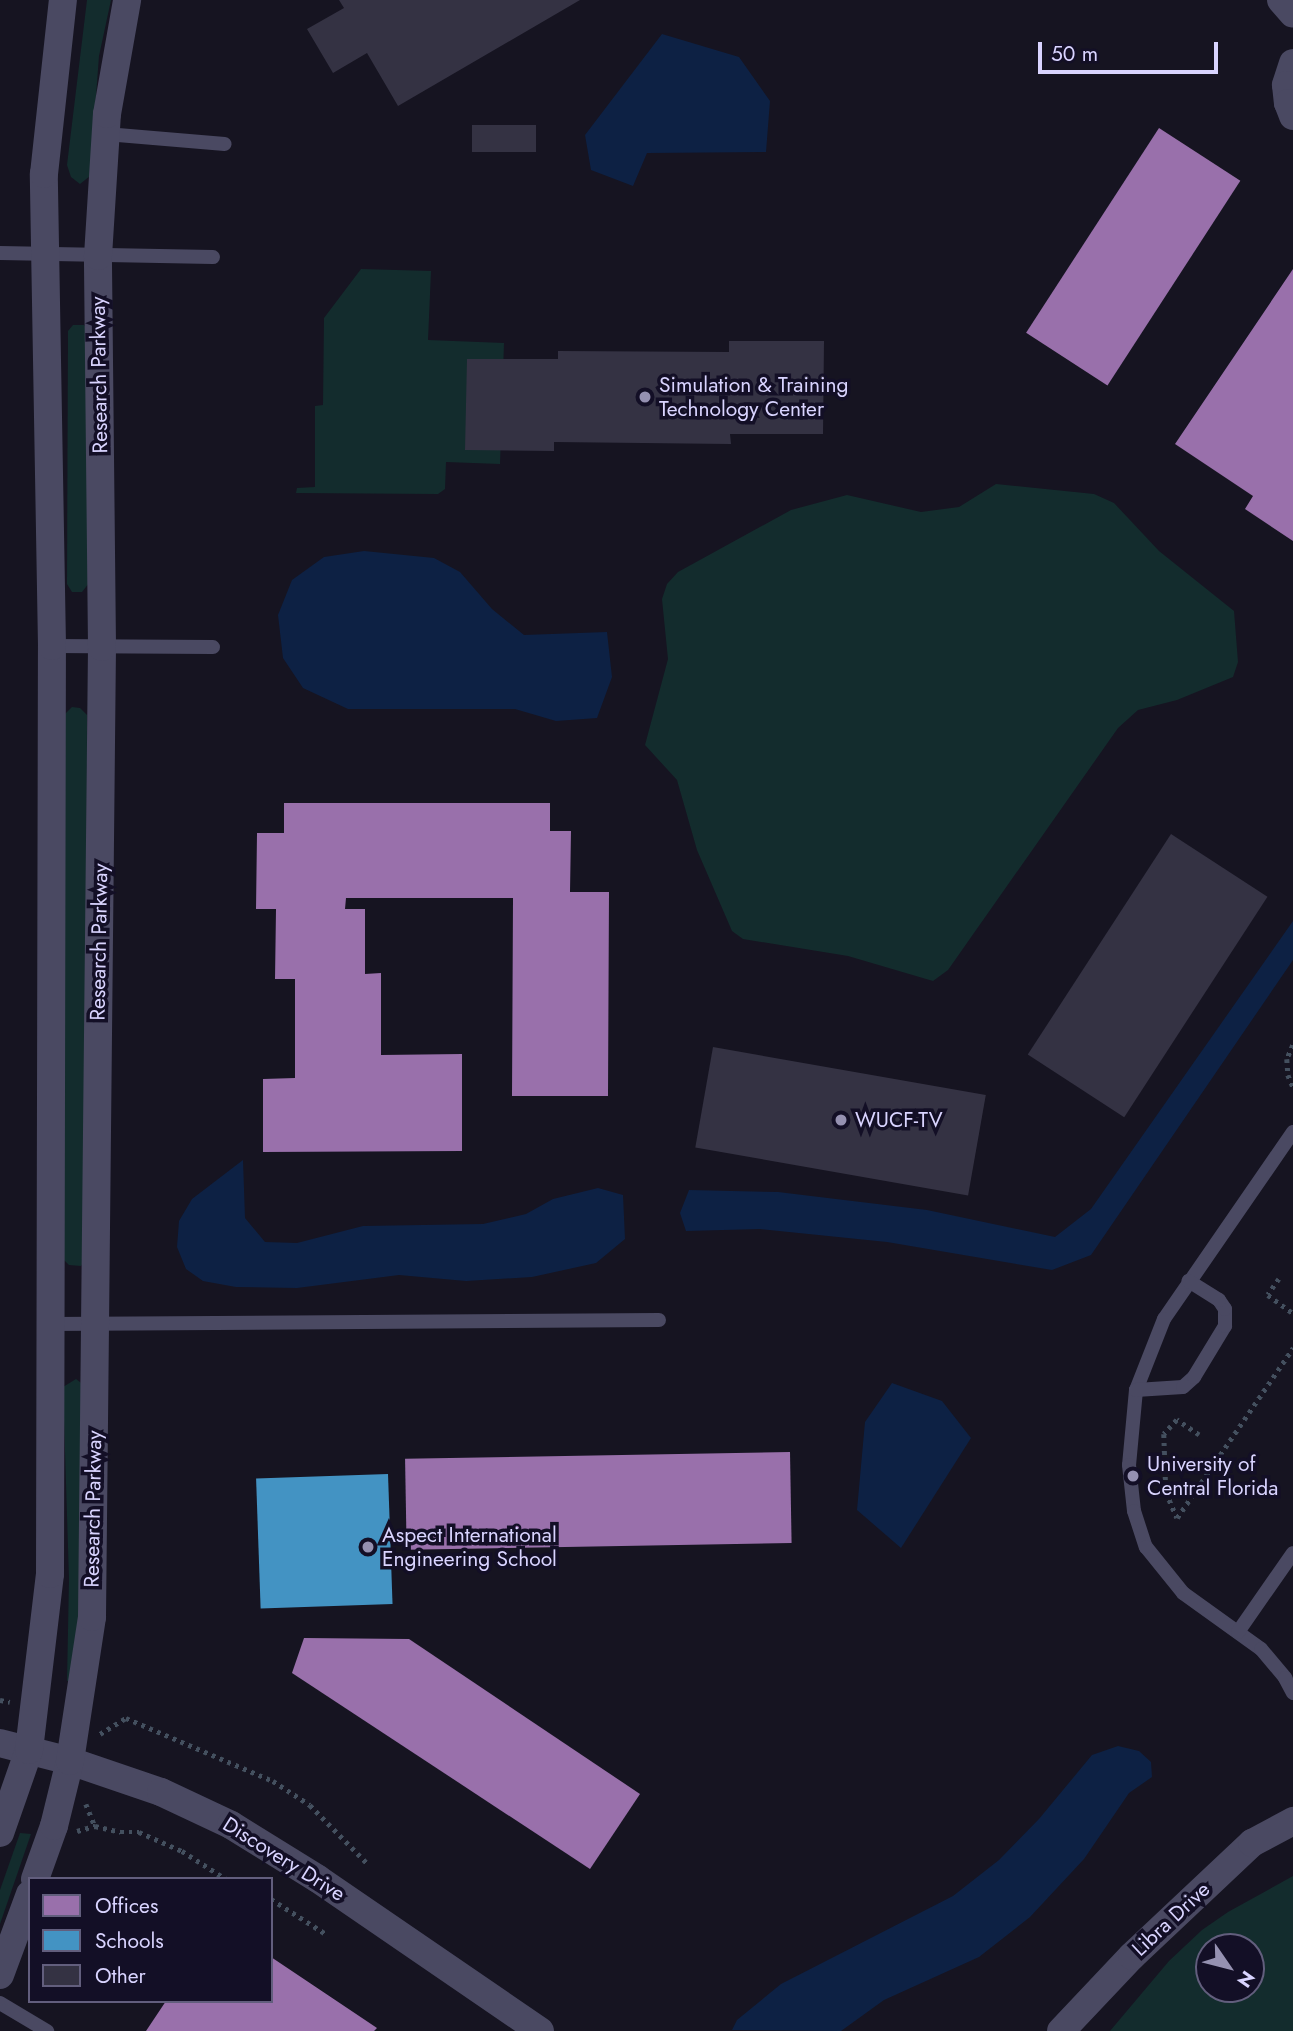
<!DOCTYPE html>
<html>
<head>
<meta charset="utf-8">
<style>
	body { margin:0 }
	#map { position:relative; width:1293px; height:2031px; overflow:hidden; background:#161421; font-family:Jost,sans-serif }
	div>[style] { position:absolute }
	.green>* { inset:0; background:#132c2d }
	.water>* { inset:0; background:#0d2144 }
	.offices>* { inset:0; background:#9970ab; transform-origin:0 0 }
	.schools>* { inset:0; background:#4393c3; transform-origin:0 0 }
	.building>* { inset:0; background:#343243; transform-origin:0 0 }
	.path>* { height:4.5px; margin-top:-2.25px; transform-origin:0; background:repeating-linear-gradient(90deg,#44505f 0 3.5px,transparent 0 8.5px) }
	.lane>* { height:14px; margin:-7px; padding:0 7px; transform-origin:7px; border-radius:7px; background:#4a4962 }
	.street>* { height:28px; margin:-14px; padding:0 14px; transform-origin:14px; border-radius:14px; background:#4a4962 }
	.dots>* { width:19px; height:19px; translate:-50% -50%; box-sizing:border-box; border:4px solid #130f26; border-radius:50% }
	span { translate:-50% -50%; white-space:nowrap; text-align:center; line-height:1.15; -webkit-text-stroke:7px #130f26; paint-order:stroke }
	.street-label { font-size:21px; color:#d9d4ff }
	.poi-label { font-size:21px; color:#d9d4ff }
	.left { translate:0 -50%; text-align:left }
	.legend { position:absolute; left:28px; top:1877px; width:245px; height:126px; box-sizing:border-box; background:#130f26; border:2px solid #625e7d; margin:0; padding:9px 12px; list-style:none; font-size:21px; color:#d9d4ff }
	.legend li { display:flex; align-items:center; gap:14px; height:35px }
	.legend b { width:35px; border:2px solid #625e7d }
	.north { position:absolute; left:1195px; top:1933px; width:70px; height:70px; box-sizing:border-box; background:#130f26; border:2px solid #625e7d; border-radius:50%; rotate:125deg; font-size:19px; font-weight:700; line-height:28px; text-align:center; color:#d9d4ff }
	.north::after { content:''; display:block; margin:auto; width:24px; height:32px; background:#9591b1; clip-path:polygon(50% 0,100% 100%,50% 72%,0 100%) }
	.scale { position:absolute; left:1038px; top:42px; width:180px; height:32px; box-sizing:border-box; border:4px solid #d9d4ff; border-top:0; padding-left:9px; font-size:21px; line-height:24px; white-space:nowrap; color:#d9d4ff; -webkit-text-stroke:5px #130f26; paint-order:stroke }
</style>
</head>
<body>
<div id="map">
	<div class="green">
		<div style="clip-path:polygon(87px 0,111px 0,99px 56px,90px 176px,80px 184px,71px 177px,67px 165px)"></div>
		<div style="clip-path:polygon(361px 269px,431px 271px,428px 340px,504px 343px,500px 464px,446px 462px,445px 489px,438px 494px,296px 493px,297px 488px,315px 487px,315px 406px,323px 405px,324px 318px)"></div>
		<div style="clip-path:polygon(73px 325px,84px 325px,91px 334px,89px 583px,82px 592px,72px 592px,67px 584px,68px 331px)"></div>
		<div style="clip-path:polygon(996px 484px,1094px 494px,1114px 503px,1159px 551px,1234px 611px,1238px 662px,1233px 677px,1177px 700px,1138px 710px,1118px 728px,948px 970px,933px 981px,848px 956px,743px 939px,732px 931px,697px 850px,677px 780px,645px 745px,668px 659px,662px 599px,667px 584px,678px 572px,791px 510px,847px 495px,921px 512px,959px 507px)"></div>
		<div style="clip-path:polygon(72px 707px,80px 708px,87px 715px,86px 1258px,81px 1266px,69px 1265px,64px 1260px,64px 715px)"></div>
		<div style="clip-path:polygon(76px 1379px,85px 1386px,83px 1628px,74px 1680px,67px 1681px,69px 1579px,63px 1387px)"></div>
		<div style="clip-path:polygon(20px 1833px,31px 1834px,0 1924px,0 1890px)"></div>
		<div style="clip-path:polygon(evenodd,1293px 1876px,1293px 2031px,1110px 2031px,1169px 1961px,1202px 1930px,1228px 1912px,1293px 1876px,1209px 1947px,1251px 1947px,1251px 1989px,1209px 1989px,1209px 1947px)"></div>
	</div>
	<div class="water">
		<div style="clip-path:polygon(662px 34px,739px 57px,770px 101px,766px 152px,647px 153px,633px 186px,591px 170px,585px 135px)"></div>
		<div style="clip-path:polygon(364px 551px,434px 558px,460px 572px,492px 609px,524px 635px,607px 632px,612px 677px,597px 718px,556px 721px,515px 709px,348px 709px,303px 688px,283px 658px,278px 615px,292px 580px,324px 557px)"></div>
		<div style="clip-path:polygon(1293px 921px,1293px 960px,1091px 1255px,1052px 1270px,887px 1242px,760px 1229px,686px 1231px,680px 1213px,689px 1190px,778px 1192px,927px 1210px,1055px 1237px,1091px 1209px)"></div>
		<div style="clip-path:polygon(243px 1160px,245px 1218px,265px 1242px,297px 1243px,363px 1226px,483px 1224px,526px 1214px,553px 1199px,598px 1188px,623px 1195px,625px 1239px,596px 1263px,532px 1277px,466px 1281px,399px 1275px,297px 1288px,236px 1287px,203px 1281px,186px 1269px,177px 1247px,179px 1221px,192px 1199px)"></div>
		<div style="clip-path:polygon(892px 1383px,942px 1401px,971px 1438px,901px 1548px,857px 1510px,865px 1422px)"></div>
		<div style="clip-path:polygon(1118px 1746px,1139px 1751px,1151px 1762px,1152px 1777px,1129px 1793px,1084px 1859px,1030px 1917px,979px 1957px,884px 2000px,841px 2031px,732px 2030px,737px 2020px,781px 1984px,953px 1896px,999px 1860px,1039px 1819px,1092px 1755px)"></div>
	</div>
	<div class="offices">
		<div style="left:1159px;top:128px;width:97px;height:244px;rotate:33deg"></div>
		<div style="clip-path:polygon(1293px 269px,1293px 541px,1245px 509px,1253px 496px,1175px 444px)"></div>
		<div style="clip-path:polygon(284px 803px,550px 803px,550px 831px,571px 831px,570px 892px,609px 892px,608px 1096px,512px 1096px,513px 898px,346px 898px,345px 909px,365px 909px,365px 974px,381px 973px,381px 1055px,462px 1054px,462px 1151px,263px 1152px,263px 1079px,295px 1078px,295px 979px,275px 979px,276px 909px,256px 909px,257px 833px,284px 833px)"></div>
		<div style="left:790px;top:1452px;width:91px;height:385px;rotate:89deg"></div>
		<div style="clip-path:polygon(304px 1638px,409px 1639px,640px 1794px,590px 1869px,292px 1673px)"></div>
		<div style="clip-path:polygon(271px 1957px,377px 2028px,374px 2031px,146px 2031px,166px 2001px,271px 2001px)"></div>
	</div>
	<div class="schools">
		<div style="left:388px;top:1474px;width:130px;height:132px;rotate:88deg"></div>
	</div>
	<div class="building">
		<div style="clip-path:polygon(339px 0,580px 0,398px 106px,367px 53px,333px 73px,307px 29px,344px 8px)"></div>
		<div style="left:536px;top:125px;width:27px;height:64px;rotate:90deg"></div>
		<div style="clip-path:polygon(729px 341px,824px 341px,823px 434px,730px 434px,731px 444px,554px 442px,554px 451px,465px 450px,467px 359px,558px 359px,558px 351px,729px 352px)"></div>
		<div style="left:1171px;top:834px;width:115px;height:263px;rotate:33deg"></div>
		<div style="left:713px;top:1047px;width:277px;height:102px;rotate:10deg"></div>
	</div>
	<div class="path">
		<div style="left:1293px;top:1045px;width:15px;rotate:113deg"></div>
		<div style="left:1287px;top:1059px;width:16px;rotate:86deg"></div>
		<div style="left:1288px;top:1075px;width:13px;rotate:67deg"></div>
		<div style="left:1279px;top:1279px;width:19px;rotate:125deg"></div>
		<div style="left:1268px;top:1295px;width:31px;rotate:36deg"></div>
		<div style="left:1199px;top:1435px;width:27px;rotate:-146deg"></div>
		<div style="left:1177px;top:1420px;width:19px;rotate:133deg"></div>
		<div style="left:1164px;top:1434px;width:58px;rotate:88deg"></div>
		<div style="left:1166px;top:1492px;width:28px;rotate:67deg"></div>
		<div style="left:1177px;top:1518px;width:206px;rotate:-55.7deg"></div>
		<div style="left:0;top:1700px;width:10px;rotate:11deg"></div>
		<div style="left:100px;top:1734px;width:31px;rotate:-32deg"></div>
		<div style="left:126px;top:1718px;width:160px;rotate:23.2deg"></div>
		<div style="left:273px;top:1781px;width:44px;rotate:33deg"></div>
		<div style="left:310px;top:1805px;width:81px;rotate:45.5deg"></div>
		<div style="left:86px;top:1804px;width:24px;rotate:68deg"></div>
		<div style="left:77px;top:1831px;width:19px;rotate:-16deg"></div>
		<div style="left:95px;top:1826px;width:26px;rotate:13deg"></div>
		<div style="left:120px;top:1832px;width:19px"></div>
		<div style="left:139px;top:1832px;width:47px;rotate:23.8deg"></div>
		<div style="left:182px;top:1851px;width:52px;rotate:32.5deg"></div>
		<div style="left:271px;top:1899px;width:65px;rotate:32.5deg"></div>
	</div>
	<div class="lane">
		<div style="left:106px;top:134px;width:119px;rotate:4.8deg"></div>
		<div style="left:0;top:253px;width:213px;rotate:1.1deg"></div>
		<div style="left:52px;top:646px;width:161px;rotate:0.4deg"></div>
		<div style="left:1293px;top:1132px;width:227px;rotate:124.6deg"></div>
		<div style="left:1164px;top:1319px;width:76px;rotate:111.5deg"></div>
		<div style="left:1136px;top:1390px;width:75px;rotate:95.3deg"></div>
		<div style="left:1129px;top:1465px;width:46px;rotate:83.8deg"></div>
		<div style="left:1134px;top:1511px;width:38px;rotate:72deg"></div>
		<div style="left:1146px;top:1547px;width:59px;rotate:51.2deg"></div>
		<div style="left:1183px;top:1593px;width:96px;rotate:35.7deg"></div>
		<div style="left:1261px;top:1649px;width:38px;rotate:50deg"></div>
		<div style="left:1285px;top:1678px;width:17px;rotate:62deg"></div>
		<div style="left:51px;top:1324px;width:608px;rotate:-0.38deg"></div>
		<div style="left:1136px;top:1390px;width:47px;rotate:-3.7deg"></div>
		<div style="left:1183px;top:1387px;width:15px;rotate:-42deg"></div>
		<div style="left:1194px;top:1377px;width:60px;rotate:-58.7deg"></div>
		<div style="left:1225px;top:1326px;width:17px;rotate:-90deg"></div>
		<div style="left:1225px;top:1309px;width:11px;rotate:-124deg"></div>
		<div style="left:1219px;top:1300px;width:36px;rotate:-148deg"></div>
		<div style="left:1238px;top:1632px;width:96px;rotate:-55.2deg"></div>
		<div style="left:0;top:2003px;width:55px;rotate:30.8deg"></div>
	</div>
	<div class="street">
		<div style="left:1281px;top:0;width:18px;rotate:49deg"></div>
		<div style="left:1293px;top:63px;width:23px;rotate:108deg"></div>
		<div style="left:1286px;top:85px;width:18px;rotate:84deg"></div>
		<div style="left:1288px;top:103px;width:14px;rotate:69deg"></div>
		<div style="left:0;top:1743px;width:72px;rotate:14.4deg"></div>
		<div style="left:70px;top:1761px;width:96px;rotate:18.8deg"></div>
		<div style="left:161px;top:1792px;width:77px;rotate:25.2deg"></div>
		<div style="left:231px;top:1825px;width:102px;rotate:31.8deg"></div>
		<div style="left:318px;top:1879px;width:269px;rotate:34.4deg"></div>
		<div style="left:0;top:1833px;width:88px;rotate:-70.7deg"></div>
		<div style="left:29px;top:1750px;width:177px;rotate:-83.2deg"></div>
		<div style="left:50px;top:1574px;width:928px;rotate:-89.88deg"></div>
		<div style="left:52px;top:646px;width:472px;rotate:-91deg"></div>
		<div style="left:44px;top:174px;width:175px;rotate:-83.8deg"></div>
		<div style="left:35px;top:1879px;width:56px;rotate:-70.3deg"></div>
		<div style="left:54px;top:1826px;width:67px;rotate:-76.2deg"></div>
		<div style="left:70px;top:1761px;width:146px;rotate:-81.3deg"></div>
		<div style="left:92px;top:1617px;width:970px;rotate:-89.41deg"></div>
		<div style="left:102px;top:647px;width:391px;rotate:-90.6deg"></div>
		<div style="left:98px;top:256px;width:142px;rotate:-86.4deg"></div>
		<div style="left:107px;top:114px;width:116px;rotate:-80deg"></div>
		<div style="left:0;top:1975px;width:86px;rotate:-69.7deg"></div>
		<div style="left:1061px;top:2031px;width:103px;rotate:-46.6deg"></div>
		<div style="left:1132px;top:1956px;width:165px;rotate:-43.3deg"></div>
		<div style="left:1252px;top:1843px;width:47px;rotate:-28.2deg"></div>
	</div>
	<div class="dots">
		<div style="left:645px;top:397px;background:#9591b1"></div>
		<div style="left:841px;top:1120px;background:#9591b1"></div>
		<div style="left:1133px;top:1476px;background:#9591b1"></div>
		<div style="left:368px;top:1547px;background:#9591b1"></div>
	</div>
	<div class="street-label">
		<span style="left:99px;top:375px;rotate:-91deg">Research Parkway</span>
		<span style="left:99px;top:942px;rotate:-89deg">Research Parkway</span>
		<span style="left:93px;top:1509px;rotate:-89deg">Research Parkway</span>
		<span style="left:284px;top:1859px;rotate:32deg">Discovery Drive</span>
		<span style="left:1171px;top:1919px;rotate:-43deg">Libra Drive</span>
	</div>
	<div class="poi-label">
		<span class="left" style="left:659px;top:397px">Simulation &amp; Training<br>Technology Center</span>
		<span class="left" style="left:855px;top:1120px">WUCF-TV</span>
		<span class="left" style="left:1147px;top:1476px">University of<br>Central Florida</span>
		<span class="left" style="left:382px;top:1547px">Aspect International<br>Engineering School</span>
	</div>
	<ul class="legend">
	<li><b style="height:19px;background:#9970ab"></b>Offices</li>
	<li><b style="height:19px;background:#4393c3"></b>Schools</li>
	<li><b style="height:19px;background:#343243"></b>Other</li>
	</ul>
	<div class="north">N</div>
	<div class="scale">50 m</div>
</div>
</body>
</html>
